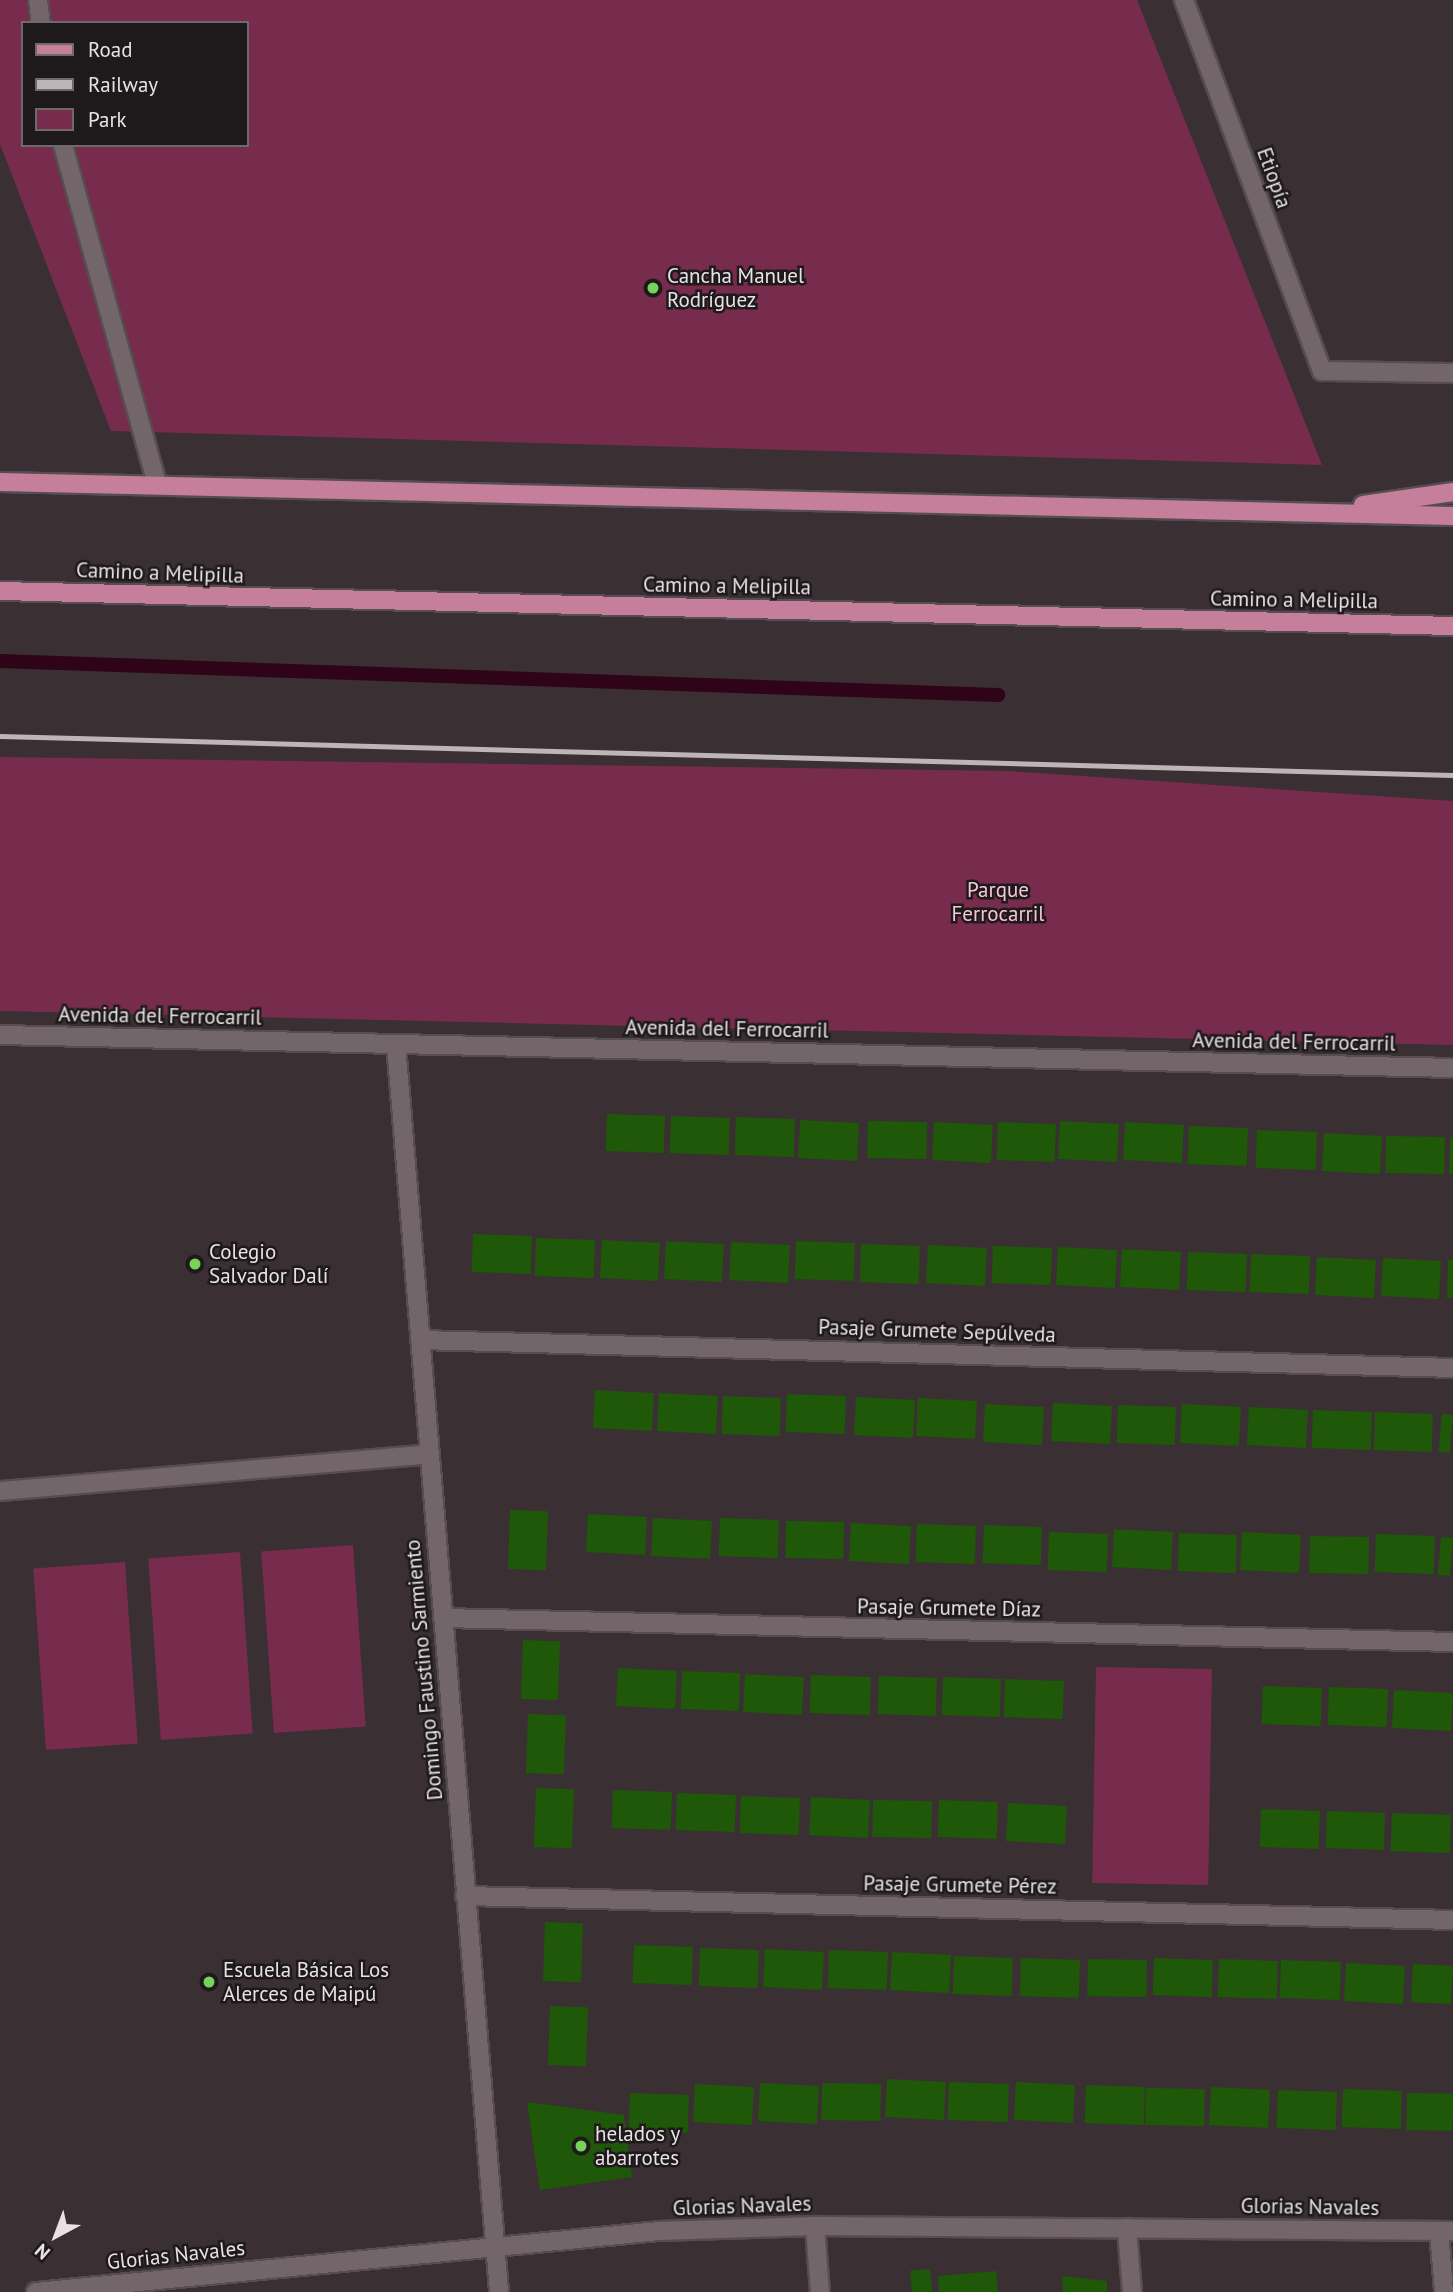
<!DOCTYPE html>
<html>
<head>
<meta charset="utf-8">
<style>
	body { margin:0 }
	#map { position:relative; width:1453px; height:2292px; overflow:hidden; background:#3a3033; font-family:"PT Sans",sans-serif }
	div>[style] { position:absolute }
	.green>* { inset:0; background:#772b4d; transform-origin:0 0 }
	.stream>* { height:14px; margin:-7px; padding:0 7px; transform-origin:7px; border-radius:7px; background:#2f0419 }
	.building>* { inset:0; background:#1f5808; transform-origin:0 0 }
	.roads { filter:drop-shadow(2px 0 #554d4f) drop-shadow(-2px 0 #554d4f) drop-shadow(0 2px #554d4f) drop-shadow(0 -2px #554d4f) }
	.minor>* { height:18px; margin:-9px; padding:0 9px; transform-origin:9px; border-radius:9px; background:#72666a }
	.major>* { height:18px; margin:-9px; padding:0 9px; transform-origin:9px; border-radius:9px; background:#c67f9b }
	.rail>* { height:5px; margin:-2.5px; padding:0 2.5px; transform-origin:2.5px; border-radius:2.5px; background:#bdb5b7 }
	.dots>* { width:19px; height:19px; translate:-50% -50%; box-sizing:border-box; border:4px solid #1e191b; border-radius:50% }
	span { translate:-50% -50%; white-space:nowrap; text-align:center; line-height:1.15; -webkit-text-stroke:5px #1e191b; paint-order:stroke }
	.street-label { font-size:21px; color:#e9e2e4 }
	.poi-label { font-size:21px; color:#e9e2e4 }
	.left { translate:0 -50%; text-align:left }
	.park-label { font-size:21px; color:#f7c5d7 }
	.legend { position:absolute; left:21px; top:21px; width:228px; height:126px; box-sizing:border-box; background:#1e191b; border:2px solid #6f696b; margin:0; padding:9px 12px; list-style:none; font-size:21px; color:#e9e2e4 }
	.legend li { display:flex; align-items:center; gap:14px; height:35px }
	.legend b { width:35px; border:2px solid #6f696b }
	.north { position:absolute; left:21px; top:2201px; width:70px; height:70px; -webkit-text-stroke:5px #1e191b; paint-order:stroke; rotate:221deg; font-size:19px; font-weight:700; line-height:28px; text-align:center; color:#e9e2e4 }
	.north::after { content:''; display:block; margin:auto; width:24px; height:32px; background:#e9e2e4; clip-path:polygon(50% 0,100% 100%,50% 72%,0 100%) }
</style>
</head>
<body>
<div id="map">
	<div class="green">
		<div style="clip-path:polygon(evenodd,0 0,1137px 0,1322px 465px,111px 431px,0 144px,0 0,23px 23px,247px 23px,247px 145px,23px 145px,23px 23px)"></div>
		<div style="clip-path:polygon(0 757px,1009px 771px,1453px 801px,1453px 1045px,0 1011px)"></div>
		<div style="left:353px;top:1545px;width:182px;height:92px;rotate:86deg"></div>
		<div style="left:240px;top:1552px;width:182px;height:92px;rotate:86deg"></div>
		<div style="left:125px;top:1562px;width:182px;height:92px;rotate:86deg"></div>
		<div style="left:1096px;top:1667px;width:116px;height:216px;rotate:1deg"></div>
	</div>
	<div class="stream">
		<div style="left:0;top:661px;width:999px;rotate:1.95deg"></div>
	</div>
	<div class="building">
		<div style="left:607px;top:1114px;width:58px;height:37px;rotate:2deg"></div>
		<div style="left:671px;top:1116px;width:59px;height:37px;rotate:2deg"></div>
		<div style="left:736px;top:1117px;width:59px;height:38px;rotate:2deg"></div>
		<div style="left:800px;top:1120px;width:59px;height:38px;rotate:3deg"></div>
		<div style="left:868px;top:1121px;width:59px;height:37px;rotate:1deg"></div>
		<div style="left:1060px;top:1121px;width:59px;height:38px;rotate:3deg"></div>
		<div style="left:934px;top:1122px;width:59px;height:38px;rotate:3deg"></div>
		<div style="left:998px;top:1122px;width:58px;height:38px;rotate:2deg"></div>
		<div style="left:1125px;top:1122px;width:59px;height:38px;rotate:3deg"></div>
		<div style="left:1189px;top:1126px;width:59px;height:38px;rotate:2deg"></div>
		<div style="left:1257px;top:1130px;width:60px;height:38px;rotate:2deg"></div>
		<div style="left:1324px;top:1133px;width:58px;height:38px;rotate:3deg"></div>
		<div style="left:1386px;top:1136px;width:59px;height:37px;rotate:1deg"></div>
		<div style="clip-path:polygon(1450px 1137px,1453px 1137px,1453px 1174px,1449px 1174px)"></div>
		<div style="left:473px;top:1234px;width:59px;height:38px;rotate:2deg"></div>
		<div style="left:536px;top:1238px;width:59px;height:38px;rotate:2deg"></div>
		<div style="left:602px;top:1240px;width:58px;height:38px;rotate:3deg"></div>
		<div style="left:666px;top:1241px;width:58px;height:38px;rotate:3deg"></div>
		<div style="left:796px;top:1241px;width:59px;height:38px;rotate:2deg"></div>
		<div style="left:731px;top:1242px;width:59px;height:38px;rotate:3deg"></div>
		<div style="left:861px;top:1244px;width:59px;height:38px;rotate:2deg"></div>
		<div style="left:928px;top:1245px;width:59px;height:38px;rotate:3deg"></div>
		<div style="left:993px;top:1246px;width:59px;height:37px;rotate:2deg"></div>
		<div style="left:1058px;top:1247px;width:59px;height:38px;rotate:3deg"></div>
		<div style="left:1122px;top:1249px;width:59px;height:38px;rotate:3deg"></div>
		<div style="left:1188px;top:1252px;width:59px;height:38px;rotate:2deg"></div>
		<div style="left:1251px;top:1254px;width:59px;height:38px;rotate:2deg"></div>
		<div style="left:1317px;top:1257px;width:59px;height:38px;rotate:3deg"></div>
		<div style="left:1383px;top:1258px;width:58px;height:38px;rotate:3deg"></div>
		<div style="clip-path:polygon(1448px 1260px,1453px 1260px,1453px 1298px,1447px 1298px)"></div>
		<div style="left:595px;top:1390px;width:59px;height:38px;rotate:3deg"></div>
		<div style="left:659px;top:1393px;width:59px;height:38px;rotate:3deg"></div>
		<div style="left:787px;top:1394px;width:59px;height:38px;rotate:2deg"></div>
		<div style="left:723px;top:1396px;width:58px;height:38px;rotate:2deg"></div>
		<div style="left:856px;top:1397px;width:59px;height:38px;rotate:3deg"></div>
		<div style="left:918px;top:1398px;width:59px;height:38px;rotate:3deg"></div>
		<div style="left:1053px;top:1403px;width:59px;height:38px;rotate:3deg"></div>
		<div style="left:985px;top:1404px;width:59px;height:38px;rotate:3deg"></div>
		<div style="left:1182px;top:1404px;width:59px;height:39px;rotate:3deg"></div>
		<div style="left:1118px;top:1405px;width:58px;height:38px;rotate:2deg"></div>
		<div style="left:1249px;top:1407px;width:59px;height:38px;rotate:3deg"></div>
		<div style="left:1313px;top:1410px;width:59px;height:38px;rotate:2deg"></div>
		<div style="left:1375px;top:1412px;width:58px;height:38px;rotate:2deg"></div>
		<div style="left:1442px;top:1414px;width:11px;height:38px;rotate:5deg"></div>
		<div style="left:510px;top:1510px;width:38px;height:59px;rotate:2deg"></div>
		<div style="left:588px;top:1514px;width:59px;height:38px;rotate:3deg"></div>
		<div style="left:653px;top:1518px;width:59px;height:38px;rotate:3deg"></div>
		<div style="left:720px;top:1518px;width:59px;height:38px;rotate:2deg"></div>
		<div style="left:786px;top:1521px;width:58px;height:37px;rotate:1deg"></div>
		<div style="left:851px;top:1523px;width:60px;height:38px;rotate:3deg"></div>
		<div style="left:917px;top:1524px;width:59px;height:38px;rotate:2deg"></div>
		<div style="left:984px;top:1525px;width:58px;height:38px;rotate:2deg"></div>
		<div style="left:1114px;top:1529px;width:59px;height:38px;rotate:3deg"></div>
		<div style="left:1049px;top:1532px;width:59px;height:38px;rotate:2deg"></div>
		<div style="left:1242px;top:1532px;width:59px;height:38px;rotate:3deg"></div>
		<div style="left:1179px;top:1533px;width:58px;height:38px;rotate:2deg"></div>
		<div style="left:1376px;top:1534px;width:59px;height:38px;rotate:2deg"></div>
		<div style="left:1310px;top:1536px;width:59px;height:37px;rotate:1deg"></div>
		<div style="left:1441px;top:1537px;width:12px;height:38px;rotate:5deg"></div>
		<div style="left:523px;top:1640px;width:37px;height:59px;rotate:2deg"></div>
		<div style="left:618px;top:1668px;width:59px;height:38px;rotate:3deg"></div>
		<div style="left:682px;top:1671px;width:58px;height:38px;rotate:2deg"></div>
		<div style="left:745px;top:1674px;width:59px;height:38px;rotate:3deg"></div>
		<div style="left:811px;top:1675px;width:60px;height:38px;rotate:2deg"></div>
		<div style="left:879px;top:1676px;width:58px;height:38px;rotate:2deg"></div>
		<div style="left:943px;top:1677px;width:58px;height:38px;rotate:2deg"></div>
		<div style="left:1005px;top:1679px;width:59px;height:38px;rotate:2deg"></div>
		<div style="left:1263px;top:1686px;width:59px;height:38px;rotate:2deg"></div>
		<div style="left:1329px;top:1687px;width:59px;height:38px;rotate:2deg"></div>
		<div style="left:1394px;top:1690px;width:59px;height:38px;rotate:3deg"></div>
		<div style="left:528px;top:1714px;width:38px;height:59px;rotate:2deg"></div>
		<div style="left:536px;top:1788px;width:38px;height:59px;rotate:2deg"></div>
		<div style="left:613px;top:1790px;width:59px;height:38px;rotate:2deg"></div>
		<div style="left:677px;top:1793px;width:59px;height:37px;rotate:2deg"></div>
		<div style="left:741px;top:1796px;width:59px;height:37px;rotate:2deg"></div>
		<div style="left:811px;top:1797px;width:59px;height:38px;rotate:3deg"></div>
		<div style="left:873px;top:1800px;width:59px;height:37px;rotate:1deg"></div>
		<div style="left:939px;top:1800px;width:59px;height:37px;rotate:2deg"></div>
		<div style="left:1008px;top:1803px;width:59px;height:38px;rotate:3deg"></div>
		<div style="left:1261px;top:1809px;width:59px;height:38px;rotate:2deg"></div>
		<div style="left:1327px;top:1811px;width:58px;height:37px;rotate:2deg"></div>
		<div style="left:1392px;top:1813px;width:59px;height:38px;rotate:2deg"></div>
		<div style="left:545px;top:1922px;width:38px;height:59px;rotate:2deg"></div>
		<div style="left:634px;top:1945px;width:59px;height:38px;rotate:2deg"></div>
		<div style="left:700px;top:1948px;width:59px;height:38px;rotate:2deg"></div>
		<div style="left:765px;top:1949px;width:59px;height:38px;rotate:3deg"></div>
		<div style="left:829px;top:1950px;width:59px;height:38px;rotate:2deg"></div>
		<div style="left:892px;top:1952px;width:59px;height:38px;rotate:3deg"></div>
		<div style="left:954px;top:1956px;width:59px;height:38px;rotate:2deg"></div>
		<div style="left:1021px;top:1958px;width:59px;height:38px;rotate:2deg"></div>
		<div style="left:1154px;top:1958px;width:59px;height:37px;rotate:2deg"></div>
		<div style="left:1088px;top:1959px;width:59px;height:37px;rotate:1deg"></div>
		<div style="left:1219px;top:1959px;width:59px;height:38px;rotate:2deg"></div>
		<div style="left:1281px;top:1960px;width:60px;height:38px;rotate:2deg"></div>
		<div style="left:1346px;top:1963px;width:59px;height:38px;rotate:3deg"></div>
		<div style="left:1413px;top:1964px;width:40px;height:38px;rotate:3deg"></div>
		<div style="left:550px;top:2006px;width:38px;height:59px;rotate:2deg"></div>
		<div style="left:887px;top:2079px;width:59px;height:38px;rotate:3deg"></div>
		<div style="left:949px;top:2082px;width:60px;height:38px;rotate:2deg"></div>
		<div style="left:1016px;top:2082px;width:59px;height:38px;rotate:3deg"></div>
		<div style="left:760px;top:2083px;width:59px;height:38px;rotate:3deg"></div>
		<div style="left:822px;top:2083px;width:59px;height:37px;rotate:1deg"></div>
		<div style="left:695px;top:2084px;width:59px;height:38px;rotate:3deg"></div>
		<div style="left:1086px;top:2085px;width:59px;height:38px;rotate:2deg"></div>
		<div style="left:1211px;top:2087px;width:59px;height:38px;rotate:3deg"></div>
		<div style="left:1146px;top:2088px;width:59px;height:37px;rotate:1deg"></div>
		<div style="left:1343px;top:2089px;width:59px;height:38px;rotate:2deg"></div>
		<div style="left:1278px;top:2090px;width:59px;height:38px;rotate:2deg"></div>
		<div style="left:630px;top:2093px;width:59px;height:38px;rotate:2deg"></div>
		<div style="left:1407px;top:2093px;width:46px;height:37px;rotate:1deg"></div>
		<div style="clip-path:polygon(527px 2102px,624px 2115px,632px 2177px,540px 2190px)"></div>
		<div style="left:930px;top:2269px;width:23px;height:20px;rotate:85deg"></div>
		<div style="clip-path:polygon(996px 2271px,998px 2292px,939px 2292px,938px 2276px)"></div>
		<div style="clip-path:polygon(1062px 2276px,1107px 2281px,1107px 2292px,1063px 2292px)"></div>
	</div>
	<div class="roads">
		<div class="minor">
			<div style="left:38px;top:0;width:23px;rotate:83deg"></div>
			<div style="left:1184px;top:0;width:396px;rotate:69.6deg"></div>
			<div style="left:1322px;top:371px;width:131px;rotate:0.9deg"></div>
			<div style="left:63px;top:145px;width:353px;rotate:74.5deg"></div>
			<div style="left:0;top:1035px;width:1453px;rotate:1.3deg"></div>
			<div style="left:396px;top:1044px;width:1252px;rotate:85.28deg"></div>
			<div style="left:420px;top:1340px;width:1033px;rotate:1.55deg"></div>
			<div style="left:0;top:1491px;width:431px;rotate:-4.9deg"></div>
			<div style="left:443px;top:1618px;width:1010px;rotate:1.36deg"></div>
			<div style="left:465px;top:1896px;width:988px;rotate:1.39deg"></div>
			<div style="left:815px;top:2226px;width:66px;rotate:85.7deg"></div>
			<div style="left:1127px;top:2228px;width:64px;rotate:85.5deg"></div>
			<div style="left:1439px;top:2231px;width:61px;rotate:85.3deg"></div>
			<div style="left:36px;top:2292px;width:626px;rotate:-5.59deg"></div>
			<div style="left:659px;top:2231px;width:156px;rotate:-1.8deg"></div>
			<div style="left:815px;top:2226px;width:638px;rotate:0.45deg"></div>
		</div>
		<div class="major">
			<div style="left:0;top:482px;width:1453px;rotate:1.34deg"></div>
			<div style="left:1363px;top:505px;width:91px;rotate:-8.2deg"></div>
			<div style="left:0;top:591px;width:1453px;rotate:1.38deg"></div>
		</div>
	</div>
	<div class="rail">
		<div style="left:0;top:736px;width:1454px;rotate:1.54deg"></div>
	</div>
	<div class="dots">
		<div style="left:653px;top:288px;background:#76d25a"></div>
		<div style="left:195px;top:1264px;background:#76d25a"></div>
		<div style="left:209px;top:1982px;background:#76d25a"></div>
		<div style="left:581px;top:2146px;background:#76d25a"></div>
	</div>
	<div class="street-label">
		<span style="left:1274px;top:178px;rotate:70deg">Etiopía</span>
		<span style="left:160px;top:573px;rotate:2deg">Camino a Melipilla</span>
		<span style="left:727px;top:586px;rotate:1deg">Camino a Melipilla</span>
		<span style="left:1294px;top:600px;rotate:1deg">Camino a Melipilla</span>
		<span style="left:160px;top:1016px;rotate:1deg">Avenida del Ferrocarril</span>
		<span style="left:727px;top:1029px;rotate:1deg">Avenida del Ferrocarril</span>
		<span style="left:1294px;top:1042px;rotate:1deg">Avenida del Ferrocarril</span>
		<span style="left:937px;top:1331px;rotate:2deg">Pasaje Grumete Sepúlveda</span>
		<span style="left:949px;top:1608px;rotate:1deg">Pasaje Grumete Díaz</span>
		<span style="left:424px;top:1670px;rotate:-95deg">Domingo Faustino Sarmiento</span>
		<span style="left:960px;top:1885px;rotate:1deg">Pasaje Grumete Pérez</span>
		<span style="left:742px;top:2206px;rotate:-2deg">Glorias Navales</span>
		<span style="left:1310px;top:2207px;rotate:1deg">Glorias Navales</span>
		<span style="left:176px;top:2255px;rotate:-6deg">Glorias Navales</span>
	</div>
	<div class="poi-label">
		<span class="left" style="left:667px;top:288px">Cancha Manuel<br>Rodríguez</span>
		<span class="left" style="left:209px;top:1264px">Colegio<br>Salvador Dalí</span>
		<span class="left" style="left:223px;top:1982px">Escuela Básica Los<br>Alerces de Maipú</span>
		<span class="left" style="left:595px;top:2146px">helados y<br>abarrotes</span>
	</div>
	<div class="park-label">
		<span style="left:998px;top:902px">Parque<br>Ferrocarril</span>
	</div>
	<ul class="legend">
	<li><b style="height:9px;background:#c67f9b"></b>Road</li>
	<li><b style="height:9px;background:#bdb5b7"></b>Railway</li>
	<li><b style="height:19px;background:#772b4d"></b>Park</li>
	</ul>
	<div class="north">N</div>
</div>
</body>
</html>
